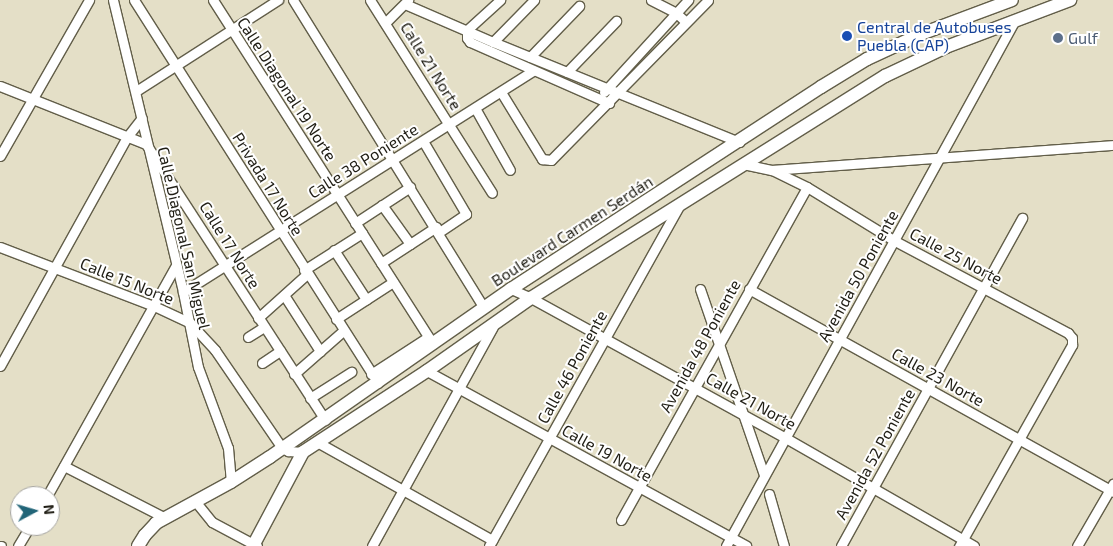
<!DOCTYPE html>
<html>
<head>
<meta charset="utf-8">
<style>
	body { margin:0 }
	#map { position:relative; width:1113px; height:546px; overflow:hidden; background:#e4dfc7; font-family:"Exo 2",sans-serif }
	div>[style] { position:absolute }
	.roads { filter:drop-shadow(1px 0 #625e49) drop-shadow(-1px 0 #625e49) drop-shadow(0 1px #625e49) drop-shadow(0 -1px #625e49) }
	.street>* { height:9px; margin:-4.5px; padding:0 4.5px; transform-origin:4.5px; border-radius:4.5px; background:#fff }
	.secondary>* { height:12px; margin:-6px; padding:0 6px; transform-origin:6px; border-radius:6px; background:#fff }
	.dots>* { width:14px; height:14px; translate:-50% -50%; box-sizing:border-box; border:2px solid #fff; border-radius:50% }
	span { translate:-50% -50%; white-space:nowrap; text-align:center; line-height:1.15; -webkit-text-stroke:4px #fff; paint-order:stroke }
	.transit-label { font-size:16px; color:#164399 }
	.left { translate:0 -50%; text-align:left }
	.service-label { font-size:16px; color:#4e5e75 }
	.street-label { font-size:16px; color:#201e15 }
	.north { position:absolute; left:10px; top:486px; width:50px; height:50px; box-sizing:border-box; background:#fff; border:1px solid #a6a5a1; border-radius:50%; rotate:84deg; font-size:14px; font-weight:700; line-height:20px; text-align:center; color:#201e15 }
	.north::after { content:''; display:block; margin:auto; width:18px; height:22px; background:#226578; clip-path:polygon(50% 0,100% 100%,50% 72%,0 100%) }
</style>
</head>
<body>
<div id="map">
	<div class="roads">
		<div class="street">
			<div style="left:113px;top:0;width:300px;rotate:76.5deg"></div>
			<div style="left:183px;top:292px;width:76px;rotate:78.7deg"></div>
			<div style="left:198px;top:367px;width:86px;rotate:69.7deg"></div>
			<div style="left:228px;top:448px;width:34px;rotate:85deg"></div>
			<div style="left:134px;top:0;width:454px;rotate:57.5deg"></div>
			<div style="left:213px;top:0;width:408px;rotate:57.4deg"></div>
			<div style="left:293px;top:0;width:362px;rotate:58.2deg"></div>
			<div style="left:370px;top:0;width:228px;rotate:57.7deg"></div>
			<div style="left:651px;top:0;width:27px;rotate:27deg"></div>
			<div style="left:675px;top:12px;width:15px;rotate:42deg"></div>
			<div style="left:405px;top:4px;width:96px;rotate:23.4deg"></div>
			<div style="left:493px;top:42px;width:266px;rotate:22.1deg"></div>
			<div style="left:385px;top:23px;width:33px;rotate:-45deg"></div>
			<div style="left:467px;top:30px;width:8px;rotate:90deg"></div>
			<div style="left:467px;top:38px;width:5px;rotate:53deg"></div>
			<div style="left:470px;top:42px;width:152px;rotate:23.7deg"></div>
			<div style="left:467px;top:30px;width:45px;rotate:-42.3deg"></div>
			<div style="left:493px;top:42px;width:59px;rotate:-45.7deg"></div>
			<div style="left:530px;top:57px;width:71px;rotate:-46.1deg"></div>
			<div style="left:567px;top:72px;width:71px;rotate:-46.1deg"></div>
			<div style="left:0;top:86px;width:157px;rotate:21.7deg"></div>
			<div style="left:146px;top:144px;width:329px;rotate:57deg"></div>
			<div style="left:136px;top:91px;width:169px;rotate:-32.7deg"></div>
			<div style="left:501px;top:92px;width:79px;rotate:58.5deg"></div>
			<div style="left:542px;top:159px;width:9px;rotate:6deg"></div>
			<div style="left:551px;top:160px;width:224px;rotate:-45.5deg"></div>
			<div style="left:604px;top:92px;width:125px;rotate:-47.6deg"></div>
			<div style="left:475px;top:108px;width:71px;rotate:60.6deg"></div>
			<div style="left:423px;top:141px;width:85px;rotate:59.5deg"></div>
			<div style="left:466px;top:214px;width:32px;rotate:146deg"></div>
			<div style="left:0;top:156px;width:180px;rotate:-60.3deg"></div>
			<div style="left:743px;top:164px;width:30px;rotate:12deg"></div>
			<div style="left:772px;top:170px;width:39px;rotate:26deg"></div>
			<div style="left:807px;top:187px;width:103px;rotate:31.5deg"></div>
			<div style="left:895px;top:241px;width:196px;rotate:28deg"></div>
			<div style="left:1068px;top:333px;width:6px;rotate:51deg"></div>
			<div style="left:1072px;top:338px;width:7px;rotate:90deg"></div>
			<div style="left:1072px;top:345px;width:231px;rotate:119.3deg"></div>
			<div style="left:772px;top:170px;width:342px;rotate:-4.2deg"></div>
			<div style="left:382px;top:205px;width:48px;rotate:54.3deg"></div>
			<div style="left:355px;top:223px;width:66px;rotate:-33.2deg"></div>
			<div style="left:0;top:247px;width:165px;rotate:21deg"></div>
			<div style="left:154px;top:306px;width:40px;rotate:25deg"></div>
			<div style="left:190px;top:323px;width:37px;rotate:47deg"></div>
			<div style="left:215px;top:350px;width:119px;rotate:55.6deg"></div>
			<div style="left:282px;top:448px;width:7px;rotate:27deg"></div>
			<div style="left:288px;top:451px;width:15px;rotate:4deg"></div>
			<div style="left:334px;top:250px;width:59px;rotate:56.9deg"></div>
			<div style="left:381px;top:263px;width:66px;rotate:-33.2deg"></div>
			<div style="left:304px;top:270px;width:69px;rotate:-32.5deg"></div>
			<div style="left:511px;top:289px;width:22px;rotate:24deg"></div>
			<div style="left:531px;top:298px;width:289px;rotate:28.8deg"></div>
			<div style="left:784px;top:437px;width:219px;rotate:29.8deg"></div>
			<div style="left:700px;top:289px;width:197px;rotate:71deg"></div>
			<div style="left:749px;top:289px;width:417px;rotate:29.1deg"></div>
			<div style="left:183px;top:292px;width:414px;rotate:-32.3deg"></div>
			<div style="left:284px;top:295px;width:67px;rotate:57.3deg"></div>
			<div style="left:258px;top:318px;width:66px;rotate:-41.9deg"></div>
			<div style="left:336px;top:319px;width:68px;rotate:-33deg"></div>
			<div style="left:248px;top:337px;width:19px;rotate:-32deg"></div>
			<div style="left:262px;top:363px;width:22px;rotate:-34deg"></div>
			<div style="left:0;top:366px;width:262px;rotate:-61deg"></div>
			<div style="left:127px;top:137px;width:24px;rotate:-52deg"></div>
			<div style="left:427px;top:371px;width:364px;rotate:28.7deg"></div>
			<div style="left:294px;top:374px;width:65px;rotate:-41.3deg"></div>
			<div style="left:371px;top:374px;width:68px;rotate:-33deg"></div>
			<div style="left:310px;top:398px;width:49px;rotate:-32.4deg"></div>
			<div style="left:317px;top:442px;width:201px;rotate:29.2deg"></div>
			<div style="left:64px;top:466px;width:114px;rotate:27.2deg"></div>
			<div style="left:769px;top:494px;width:54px;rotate:73.9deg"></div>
			<div style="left:47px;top:496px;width:265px;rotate:-60.8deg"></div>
			<div style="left:195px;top:501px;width:27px;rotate:51deg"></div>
			<div style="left:212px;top:522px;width:51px;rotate:28.1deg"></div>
			<div style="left:621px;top:520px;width:381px;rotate:-60.8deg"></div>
			<div style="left:0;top:546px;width:1px"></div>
			<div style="left:18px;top:546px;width:23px;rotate:-59deg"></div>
			<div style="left:372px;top:546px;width:250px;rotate:-61.1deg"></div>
			<div style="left:489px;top:546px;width:389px;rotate:-60.8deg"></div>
			<div style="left:726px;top:546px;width:600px;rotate:-61.21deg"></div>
			<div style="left:841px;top:546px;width:375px;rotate:-61.1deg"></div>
			<div style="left:1077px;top:546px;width:72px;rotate:-59.9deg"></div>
		</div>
		<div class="secondary">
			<div style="left:138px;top:546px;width:13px;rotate:-58deg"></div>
			<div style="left:145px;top:535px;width:16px;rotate:-47deg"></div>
			<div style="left:156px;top:523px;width:85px;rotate:-28.7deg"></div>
			<div style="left:231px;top:482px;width:46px;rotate:-32.7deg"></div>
			<div style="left:270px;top:457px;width:294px;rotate:-34.9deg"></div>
			<div style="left:511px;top:289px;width:370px;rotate:-33.1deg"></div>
			<div style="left:821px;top:87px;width:54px;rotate:-31.3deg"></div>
			<div style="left:867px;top:59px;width:60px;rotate:-24.8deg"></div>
			<div style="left:921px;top:34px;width:97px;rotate:-20.5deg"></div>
			<div style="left:253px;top:546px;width:106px;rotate:-62deg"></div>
			<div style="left:303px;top:452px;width:148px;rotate:-33.2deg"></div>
			<div style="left:427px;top:371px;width:127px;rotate:-35.1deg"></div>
			<div style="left:531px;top:298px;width:418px;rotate:-32.1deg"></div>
			<div style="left:885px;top:76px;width:68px;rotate:-25.4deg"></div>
			<div style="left:946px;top:47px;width:133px;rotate:-20.8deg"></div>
		</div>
	</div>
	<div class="dots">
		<div style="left:847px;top:36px;background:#1a4fb4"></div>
		<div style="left:1058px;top:38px;background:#5c6f8a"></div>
	</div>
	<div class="transit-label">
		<span class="left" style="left:857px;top:36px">Central de Autobuses<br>Puebla (CAP)</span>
	</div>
	<div class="service-label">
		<span class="left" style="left:1068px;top:38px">Gulf</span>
	</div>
	<div class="street-label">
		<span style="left:431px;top:66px;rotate:58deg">Calle 21 Norte</span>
		<span style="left:287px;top:89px;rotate:57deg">Calle Diagonal 19 Norte</span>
		<span style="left:363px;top:161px;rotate:-32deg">Calle 38 Poniente</span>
		<span style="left:268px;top:184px;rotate:58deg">Privada 17 Norte</span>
		<span style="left:572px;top:231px;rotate:-33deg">Boulevard Carmen Serdán</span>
		<span style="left:184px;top:238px;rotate:77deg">Calle Diagonal San Miguel</span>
		<span style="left:230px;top:245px;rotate:58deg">Calle 17 Norte</span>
		<span style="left:956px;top:256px;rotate:28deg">Calle 25 Norte</span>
		<span style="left:858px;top:276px;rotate:-61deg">Avenida 50 Poniente</span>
		<span style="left:127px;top:281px;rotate:22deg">Calle 15 Norte</span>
		<span style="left:700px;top:346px;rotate:-61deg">Avenida 48 Poniente</span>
		<span style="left:572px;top:367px;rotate:-61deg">Calle 46 Poniente</span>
		<span style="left:938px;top:377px;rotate:29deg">Calle 23 Norte</span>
		<span style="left:751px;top:401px;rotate:29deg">Calle 21 Norte</span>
		<span style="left:607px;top:453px;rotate:29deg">Calle 19 Norte</span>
		<span style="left:875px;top:454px;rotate:-61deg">Avenida 52 Poniente</span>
	</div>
	<div class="north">N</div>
</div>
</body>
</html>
